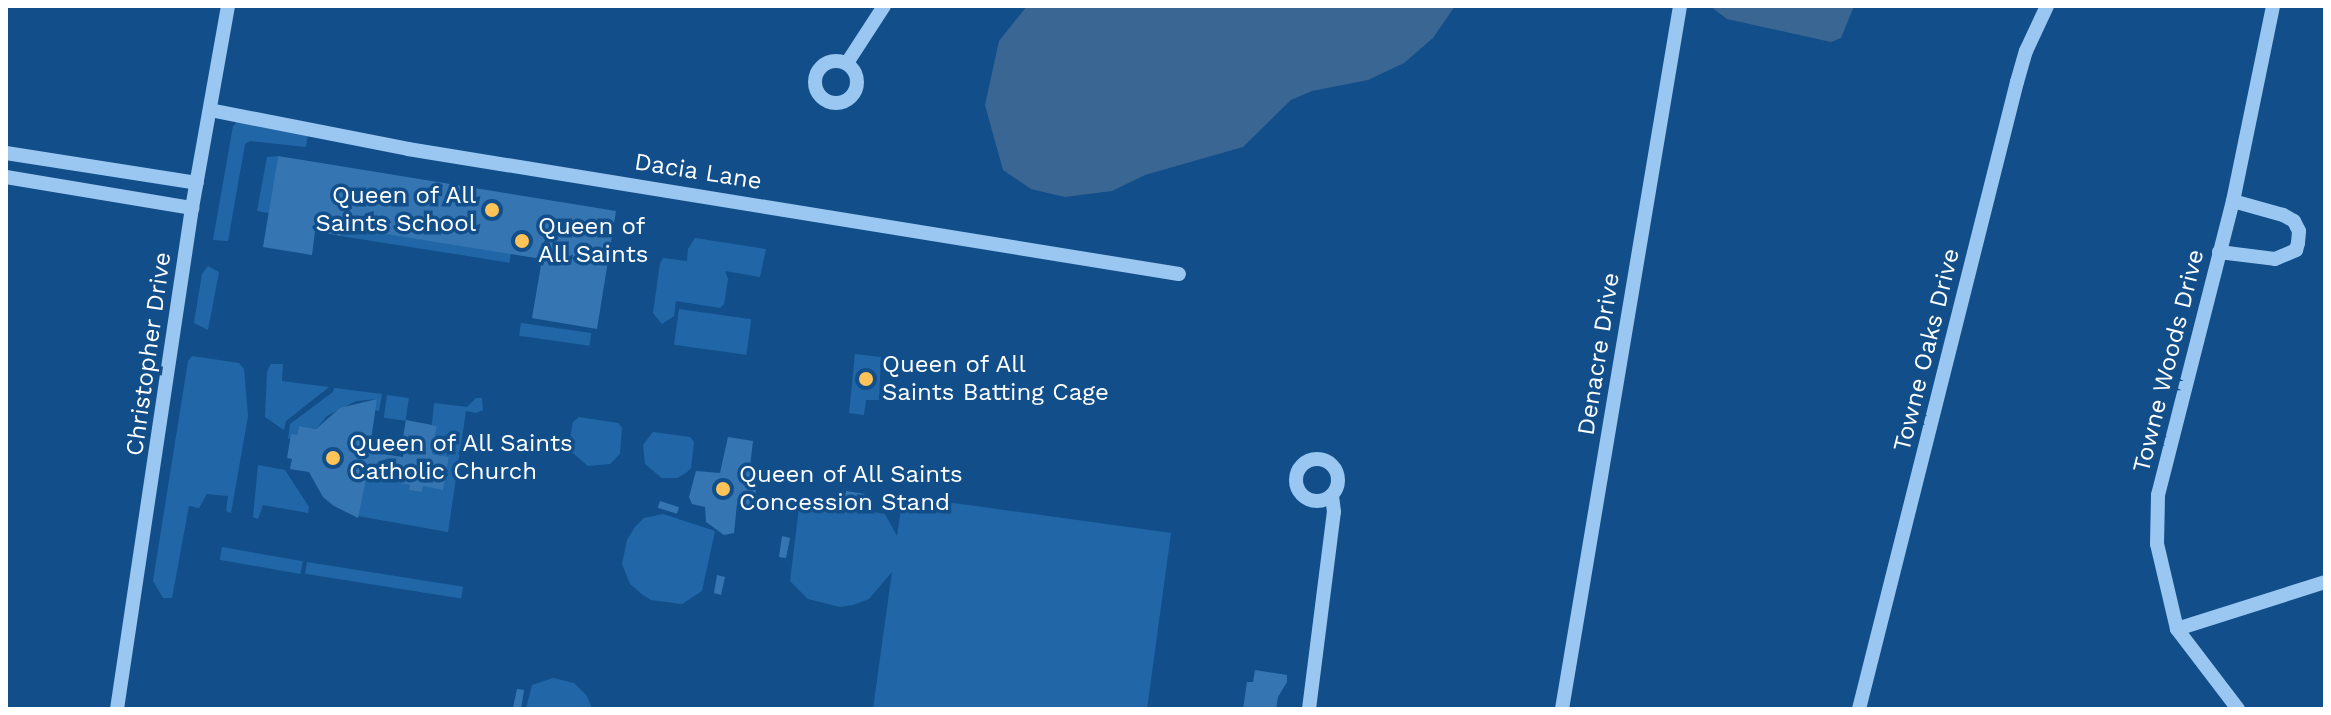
<!DOCTYPE html>
<html>
<head>
<meta charset="utf-8">
<style>
	body { margin:0 }
	#map { position:relative; width:2331px; height:715px; overflow:hidden; background:#124f8a; font-family:"Work Sans",sans-serif }
	div>[style] { position:absolute }
	.green>* { inset:0; background:#2167a8; transform-origin:0 0 }
	.water>* { inset:0; background:#396692 }
	.building>* { inset:0; background:#3576b2; transform-origin:0 0 }
	.minor>* { height:14px; margin:-7px; padding:0 7px; transform-origin:7px; border-radius:7px; background:#99c7f1 }
	.minor>.ring { margin:-7px; padding:0; box-sizing:content-box; background:none; border:14px solid #99c7f1; border-radius:50% }
	.dots>* { width:22px; height:22px; translate:-50% -50%; box-sizing:border-box; border:4px solid #124f8a; border-radius:50% }
	span { translate:-50% -50%; white-space:nowrap; text-align:center; line-height:1.15; -webkit-text-stroke:7px #124f8a; paint-order:stroke }
	.street-label { font-size:24px; color:#fff }
	.poi-label { font-size:24px; color:#fff }
	.right { translate:-100% -50%; text-align:right }
	.left { translate:0 -50%; text-align:left }
	.frame { position:absolute; inset:0; border:8px solid #fff; pointer-events:none }
</style>
</head>
<body>
<div id="map">
	<div class="green">
		<div style="clip-path:polygon(237px 122px,308px 135px,306px 147px,250px 141px,245px 144px,228px 241px,213px 240px,233px 126px)"></div>
		<div style="clip-path:polygon(278px 156px,269px 213px,257px 211px,267px 157px)"></div>
		<div style="left:342px;top:227px;width:171px;height:9px;rotate:9deg"></div>
		<div style="clip-path:polygon(695px 238px,766px 249px,760px 277px,725px 271px,728px 279px,724px 304px,720px 308px,676px 301px,674px 316px,662px 324px,653px 313px,660px 263px,663px 258px,687px 261px,688px 249px)"></div>
		<div style="clip-path:polygon(208px 266px,219px 272px,208px 330px,194px 323px,202px 274px)"></div>
		<div style="left:679px;top:309px;width:73px;height:36px;rotate:8deg"></div>
		<div style="left:521px;top:323px;width:71px;height:13px;rotate:8deg"></div>
		<div style="clip-path:polygon(855px 354px,881px 357px,879px 400px,866px 400px,864px 415px,849px 413px)"></div>
		<div style="clip-path:polygon(192px 356px,239px 363px,244px 369px,248px 416px,231px 513px,226px 511px,228px 496px,207px 494px,199px 508px,189px 506px,172px 598px,163px 598px,153px 581px,188px 361px)"></div>
		<div style="clip-path:polygon(271px 364px,283px 364px,282px 381px,329px 387px,286px 421px,284px 430px,265px 417px,267px 372px)"></div>
		<div style="clip-path:polygon(334px 388px,382px 394px,379px 411px,375px 410px,377px 399px,356px 401px,327px 416px,316px 429px,299px 426px,297px 435px,288px 439px,290px 424px,333px 392px)"></div>
		<div style="left:387px;top:395px;width:22px;height:23px;rotate:8deg"></div>
		<div style="clip-path:polygon(476px 398px,482px 398px,483px 410px,476px 413px,466px 411px,448px 532px,358px 516px,367px 475px,394px 475px,397px 483px,410px 485px,410px 490px,422px 492px,423px 486px,443px 489px,449px 457px,432px 454px,437px 426px,432px 425px,434px 403px,467px 407px)"></div>
		<div style="clip-path:polygon(579px 417px,618px 423px,622px 428px,620px 454px,610px 464px,588px 466px,568px 449px,573px 422px)"></div>
		<div style="clip-path:polygon(653px 432px,690px 437px,694px 442px,691px 468px,686px 473px,677px 478px,662px 478px,645px 464px,643px 445px)"></div>
		<div style="clip-path:polygon(258px 465px,285px 470px,309px 507px,308px 513px,263px 505px,258px 519px,253px 517px)"></div>
		<div style="clip-path:polygon(903px 496px,1171px 533px,1147px 709px,873px 709px,892px 572px,869px 599px,853px 605px,840px 607px,808px 599px,790px 581px,800px 500px,885px 514px,897px 536px)"></div>
		<div style="clip-path:polygon(663px 514px,715px 531px,702px 591px,682px 604px,651px 600px,643px 595px,630px 584px,622px 564px,627px 540px,635px 527px,644px 518px)"></div>
		<div style="left:222px;top:547px;width:82px;height:13px;rotate:10deg"></div>
		<div style="left:307px;top:562px;width:158px;height:12px;rotate:9deg"></div>
		<div style="clip-path:polygon(553px 678px,574px 683px,587px 696px,592px 709px,526px 709px,532px 685px)"></div>
	</div>
	<div class="water">
		<div style="clip-path:polygon(1027px 6px,1455px 6px,1433px 38px,1404px 63px,1368px 80px,1312px 91px,1291px 100px,1243px 147px,1145px 175px,1112px 191px,1065px 197px,1031px 189px,1003px 170px,985px 105px,999px 41px)"></div>
		<div style="clip-path:polygon(1710px 6px,1854px 6px,1841px 38px,1831px 42px,1727px 19px)"></div>
	</div>
	<div class="building">
		<div style="clip-path:polygon(278px 156px,616px 211px,597px 329px,532px 318px,542px 259px,342px 227px,341px 236px,315px 231px,312px 255px,263px 247px)"></div>
		<div style="clip-path:polygon(377px 399px,370px 447px,383px 449px,382px 454px,403px 457px,404px 450px,424px 454px,425px 447px,402px 443px,406px 420px,437px 426px,432px 454px,449px 457px,443px 490px,423px 486px,422px 492px,409px 490px,410px 485px,397px 483px,394px 475px,367px 475px,358px 518px,334px 506px,323px 497px,309px 472px,290px 469px,292px 459px,287px 458px,291px 434px,297px 435px,299px 426px,316px 429px,340px 408px)"></div>
		<div style="clip-path:polygon(728px 437px,753px 441px,750px 466px,765px 470px,764px 480px,757px 479px,754px 506px,737px 504px,734px 533px,724px 535px,706px 522px,705px 507px,692px 504px,689px 497px,696px 471px,720px 473px)"></div>
		<div style="left:846px;top:491px;width:19px;height:7px;rotate:9deg"></div>
		<div style="left:660px;top:501px;width:20px;height:7px;rotate:18deg"></div>
		<div style="clip-path:polygon(782px 536px,790px 538px,786px 558px,779px 557px)"></div>
		<div style="clip-path:polygon(717px 575px,725px 577px,721px 595px,714px 593px)"></div>
		<div style="clip-path:polygon(1255px 670px,1287px 675px,1287px 682px,1278px 697px,1276px 709px,1243px 709px,1247px 682px,1253px 682px)"></div>
		<div style="clip-path:polygon(517px 689px,524px 690px,521px 709px,513px 708px)"></div>
	</div>
	<div class="minor">
		<div class="ring" style="left:815px;top:61px;width:28px;height:28px"></div>
		<div style="left:847px;top:63px;width:68px;rotate:-57deg"></div>
		<div style="left:210px;top:110px;width:202px;rotate:11.1deg"></div>
		<div style="left:408px;top:149px;width:781px;rotate:9.21deg"></div>
		<div style="left:6px;top:153px;width:193px;rotate:8.9deg"></div>
		<div style="left:6px;top:177px;width:189px;rotate:9.5deg"></div>
		<div style="left:2219px;top:252px;width:56px;rotate:7.1deg"></div>
		<div style="left:2275px;top:259px;width:23px;rotate:-23deg"></div>
		<div style="left:2296px;top:250px;width:7px;rotate:-74deg"></div>
		<div style="left:2298px;top:243px;width:12px;rotate:-85deg"></div>
		<div style="left:2299px;top:231px;width:11px;rotate:-117deg"></div>
		<div style="left:2294px;top:221px;width:13px;rotate:-151deg"></div>
		<div style="left:2283px;top:215px;width:52px;rotate:-164.4deg"></div>
		<div class="ring" style="left:1296px;top:459px;width:28px;height:28px"></div>
		<div style="left:2177px;top:629px;width:155px;rotate:-17.6deg"></div>
		<div style="left:117px;top:709px;width:507px;rotate:-81.49deg"></div>
		<div style="left:192px;top:208px;width:205px;rotate:-79.9deg"></div>
		<div style="left:1309px;top:709px;width:199px;rotate:-82.8deg"></div>
		<div style="left:1334px;top:512px;width:17px;rotate:-97deg"></div>
		<div style="left:1562px;top:709px;width:713px;rotate:-80.47deg"></div>
		<div style="left:1859px;top:709px;width:647px;rotate:-75.86deg"></div>
		<div style="left:2017px;top:82px;width:32px;rotate:-74deg"></div>
		<div style="left:2026px;top:51px;width:50px;rotate:-65deg"></div>
		<div style="left:2238px;top:709px;width:101px;rotate:-127.3deg"></div>
		<div style="left:2177px;top:629px;width:87px;rotate:-103.2deg"></div>
		<div style="left:2157px;top:544px;width:49px;rotate:-88.8deg"></div>
		<div style="left:2158px;top:495px;width:303px;rotate:-75.7deg"></div>
		<div style="left:2233px;top:201px;width:199px;rotate:-78.4deg"></div>
	</div>
	<div class="dots">
		<div style="left:492px;top:210px;background:#ffc358"></div>
		<div style="left:522px;top:241px;background:#ffc358"></div>
		<div style="left:866px;top:379px;background:#ffc358"></div>
		<div style="left:333px;top:458px;background:#ffc358"></div>
		<div style="left:723px;top:489px;background:#ffc358"></div>
	</div>
	<div class="street-label">
		<span style="left:698px;top:172px;rotate:9deg">Dacia Lane</span>
		<span style="left:1927px;top:350px;rotate:-76deg">Towne Oaks Drive</span>
		<span style="left:149px;top:354px;rotate:-82deg">Christopher Drive</span>
		<span style="left:1599px;top:354px;rotate:-81deg">Denacre Drive</span>
		<span style="left:2169px;top:361px;rotate:-76deg">Towne Woods Drive</span>
	</div>
	<div class="poi-label">
		<span class="right" style="left:476px;top:210px">Queen of All<br>Saints School</span>
		<span class="left" style="left:538px;top:241px">Queen of<br>All Saints</span>
		<span class="left" style="left:882px;top:379px">Queen of All<br>Saints Batting Cage</span>
		<span class="left" style="left:349px;top:458px">Queen of All Saints<br>Catholic Church</span>
		<span class="left" style="left:739px;top:489px">Queen of All Saints<br>Concession Stand</span>
	</div>
	<div class="frame"></div>
</div>
</body>
</html>
